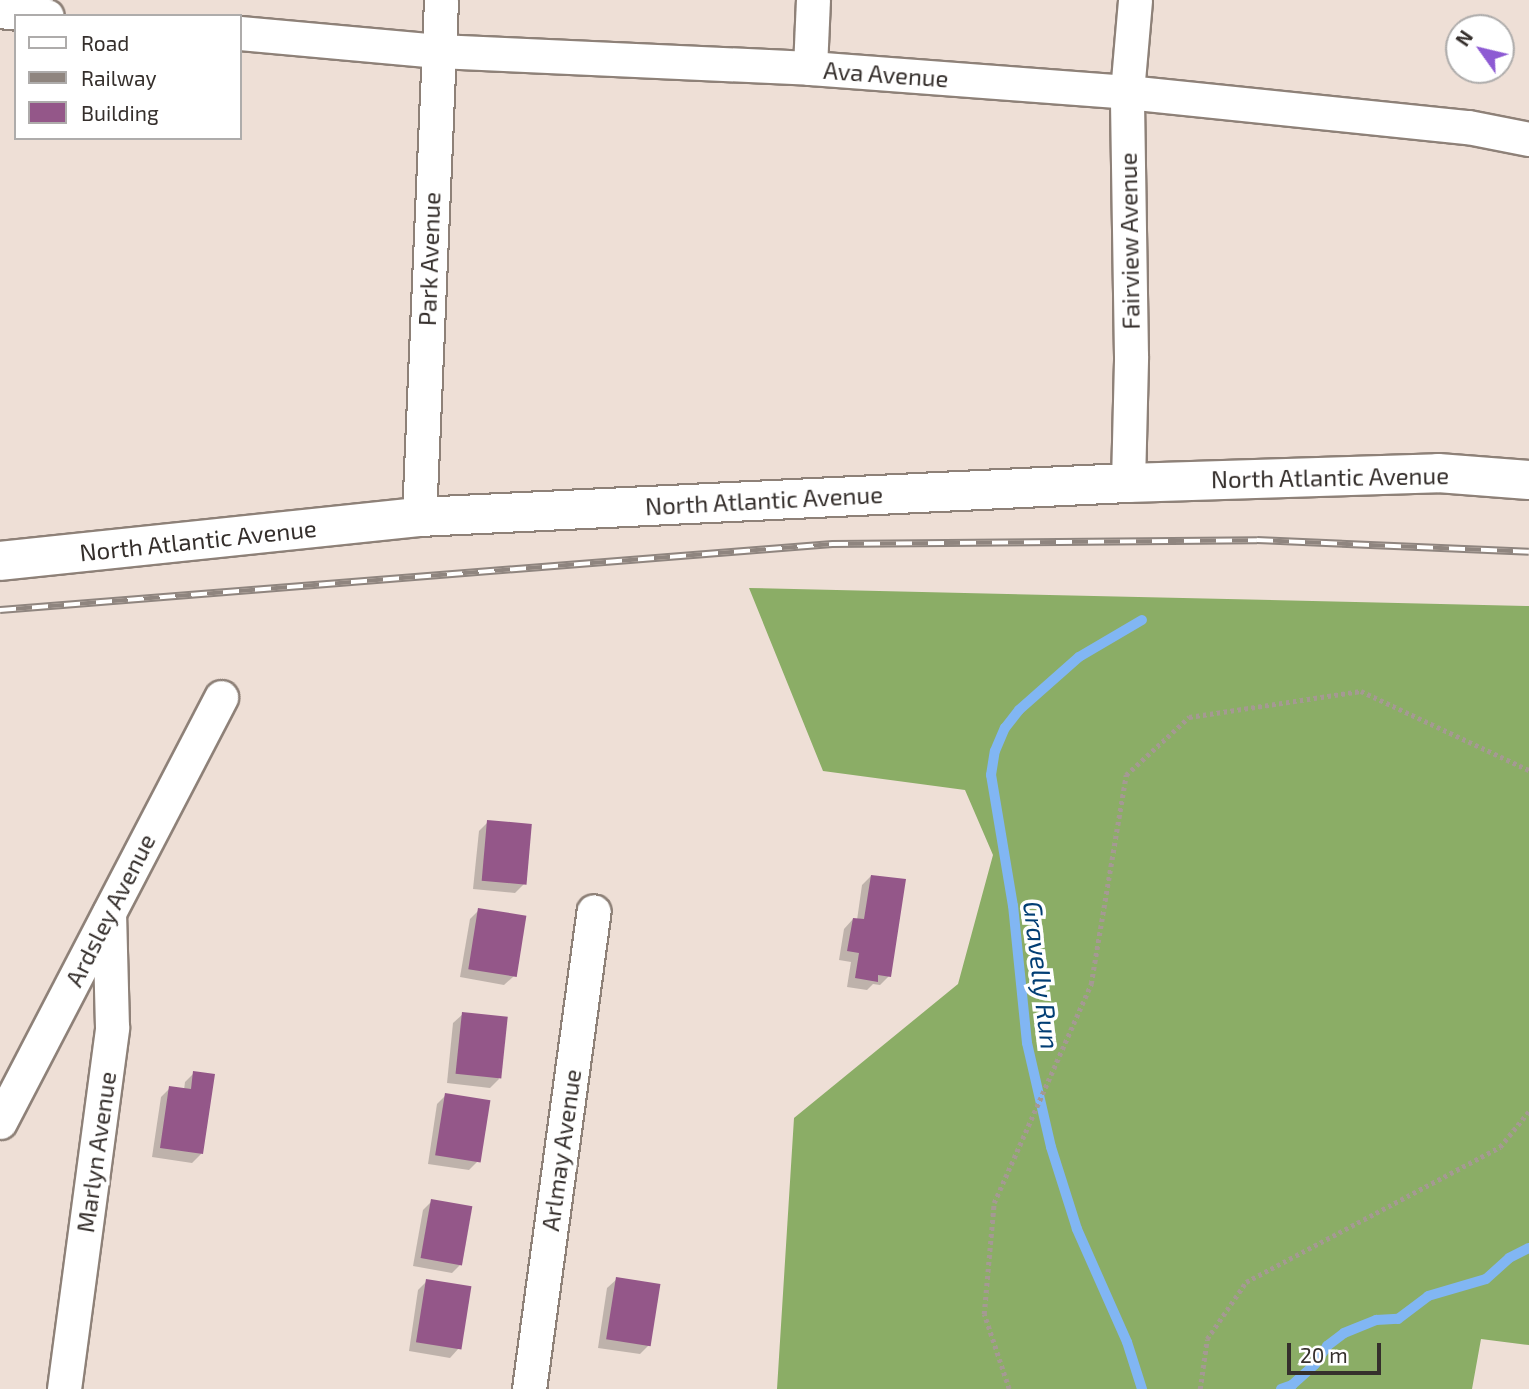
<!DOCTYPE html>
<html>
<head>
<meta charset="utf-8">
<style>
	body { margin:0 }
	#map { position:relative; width:1529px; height:1389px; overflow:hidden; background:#eedfd6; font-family:"Exo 2",sans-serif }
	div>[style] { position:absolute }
	.forest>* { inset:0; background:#8bad66 }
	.shadow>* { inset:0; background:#0003 }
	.stream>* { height:10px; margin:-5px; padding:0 5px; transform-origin:5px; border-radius:5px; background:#81b6f3 }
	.building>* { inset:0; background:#945789; transform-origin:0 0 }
	.path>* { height:4.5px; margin-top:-2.25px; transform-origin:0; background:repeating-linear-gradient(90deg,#a59993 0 3.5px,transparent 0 7px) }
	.roads { filter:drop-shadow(2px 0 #8e8178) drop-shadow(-2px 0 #8e8178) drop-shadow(0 2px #8e8178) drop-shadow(0 -2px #8e8178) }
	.street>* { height:33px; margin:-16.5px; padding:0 16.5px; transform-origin:16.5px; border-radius:16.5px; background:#fff }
	.secondary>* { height:38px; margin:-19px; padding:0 19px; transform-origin:19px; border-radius:19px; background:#fff }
	.rail>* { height:8px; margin-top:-4px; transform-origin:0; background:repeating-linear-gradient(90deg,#fff 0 16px,#8f857f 0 32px); box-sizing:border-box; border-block:2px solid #8f857f }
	span { translate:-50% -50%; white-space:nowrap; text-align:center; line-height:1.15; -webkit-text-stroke:7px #fff; paint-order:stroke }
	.street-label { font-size:24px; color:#352f2c }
	.water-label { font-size:26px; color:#023e74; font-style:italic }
	.legend { position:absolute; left:14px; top:14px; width:228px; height:126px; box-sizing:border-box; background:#fff; border:2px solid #aeacab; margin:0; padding:9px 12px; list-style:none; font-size:21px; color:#352f2c }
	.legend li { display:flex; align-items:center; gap:14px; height:35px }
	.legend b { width:35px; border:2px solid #aeacab }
	.north { position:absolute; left:1445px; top:14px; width:70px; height:70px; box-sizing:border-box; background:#fff; border:2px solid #aeacab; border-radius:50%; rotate:304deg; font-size:19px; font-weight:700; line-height:28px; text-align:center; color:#352f2c }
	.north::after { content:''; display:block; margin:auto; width:24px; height:32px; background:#8d5ad3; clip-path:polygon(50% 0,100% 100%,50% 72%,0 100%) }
	.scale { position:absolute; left:1287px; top:1343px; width:94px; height:32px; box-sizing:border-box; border:4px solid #352f2c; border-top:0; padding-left:9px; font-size:21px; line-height:24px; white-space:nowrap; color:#352f2c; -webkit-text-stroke:5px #fff; paint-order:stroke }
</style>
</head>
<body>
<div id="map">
	<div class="forest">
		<div style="clip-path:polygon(749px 588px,1529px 606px,1529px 1345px,1481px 1339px,1472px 1389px,777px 1389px,794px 1118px,958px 984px,993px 855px,965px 790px,823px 771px)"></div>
	</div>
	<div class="shadow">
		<div style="clip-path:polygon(488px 822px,524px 884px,515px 893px,473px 889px,479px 831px)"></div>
		<div style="clip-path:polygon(871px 876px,889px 976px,880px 985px,873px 984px,867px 990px,847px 987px,851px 962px,839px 960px,844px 929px,853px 919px,857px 920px,862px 885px)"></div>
		<div style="clip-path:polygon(479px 910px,514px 976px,504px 985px,460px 977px,470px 919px)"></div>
		<div style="clip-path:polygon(463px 1014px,499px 1079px,490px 1088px,447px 1083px,453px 1023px)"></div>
		<div style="clip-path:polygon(194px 1073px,201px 1154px,192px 1163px,152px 1157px,161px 1097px,170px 1088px,184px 1090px,185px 1082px)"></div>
		<div style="clip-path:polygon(446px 1095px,478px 1161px,469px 1170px,428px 1164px,437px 1104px)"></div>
		<div style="clip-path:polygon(432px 1201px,461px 1264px,452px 1273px,413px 1266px,423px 1210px)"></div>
		<div style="clip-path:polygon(617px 1279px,649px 1345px,640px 1354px,598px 1348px,607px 1288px)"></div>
		<div style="clip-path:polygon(427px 1281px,459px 1348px,450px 1358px,409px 1351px,418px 1290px)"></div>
	</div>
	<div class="stream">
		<div style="left:1142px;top:1389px;width:49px;rotate:-107.7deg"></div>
		<div style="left:1127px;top:1342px;width:124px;rotate:-113.9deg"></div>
		<div style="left:1077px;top:1229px;width:86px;rotate:-107.6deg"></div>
		<div style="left:1051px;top:1147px;width:107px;rotate:-103deg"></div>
		<div style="left:1027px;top:1043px;width:138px;rotate:-95.8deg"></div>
		<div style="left:1013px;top:906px;width:133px;rotate:-99.5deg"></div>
		<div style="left:991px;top:775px;width:24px;rotate:-81deg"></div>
		<div style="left:995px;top:751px;width:25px;rotate:-67deg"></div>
		<div style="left:1005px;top:728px;width:23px;rotate:-52deg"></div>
		<div style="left:1019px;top:710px;width:80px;rotate:-41.5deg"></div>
		<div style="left:1079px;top:657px;width:73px;rotate:-30.4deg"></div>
		<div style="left:1281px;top:1389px;width:12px;rotate:-20deg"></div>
		<div style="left:1292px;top:1385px;width:31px;rotate:-42deg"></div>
		<div style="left:1315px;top:1364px;width:22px;rotate:-56deg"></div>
		<div style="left:1327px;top:1346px;width:21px;rotate:-37deg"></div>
		<div style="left:1344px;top:1333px;width:35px;rotate:-22deg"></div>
		<div style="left:1376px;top:1320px;width:22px;rotate:-3deg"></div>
		<div style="left:1398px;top:1319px;width:38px;rotate:-37deg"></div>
		<div style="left:1428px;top:1296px;width:60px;rotate:-16.3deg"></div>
		<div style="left:1486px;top:1279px;width:31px;rotate:-42deg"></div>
		<div style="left:1509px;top:1258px;width:22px;rotate:-27deg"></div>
	</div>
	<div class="building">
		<div style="left:487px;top:820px;width:45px;height:61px;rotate:5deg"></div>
		<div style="clip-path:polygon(871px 875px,906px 879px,891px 977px,878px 975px,878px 982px,855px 978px,859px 953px,847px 951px,853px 918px,864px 919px)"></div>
		<div style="left:478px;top:908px;width:49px;height:62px;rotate:9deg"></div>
		<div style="left:462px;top:1012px;width:46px;height:62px;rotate:6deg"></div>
		<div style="clip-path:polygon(193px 1071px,215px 1074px,203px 1154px,160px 1148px,169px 1086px,191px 1089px)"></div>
		<div style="left:445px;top:1093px;width:46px;height:63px;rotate:9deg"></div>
		<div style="left:431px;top:1199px;width:42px;height:60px;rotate:10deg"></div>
		<div style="left:616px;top:1277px;width:45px;height:63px;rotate:9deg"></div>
		<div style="left:426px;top:1279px;width:46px;height:64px;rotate:9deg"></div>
	</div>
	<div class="path">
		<div style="left:1009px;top:1389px;width:79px;rotate:-108.4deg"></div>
		<div style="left:984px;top:1314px;width:111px;rotate:-84.9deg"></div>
		<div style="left:994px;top:1203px;width:240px;rotate:-66.1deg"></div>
		<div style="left:1091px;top:984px;width:212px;rotate:-80.5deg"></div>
		<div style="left:1126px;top:775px;width:86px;rotate:-42.6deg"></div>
		<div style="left:1189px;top:717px;width:174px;rotate:-8.6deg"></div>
		<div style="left:1361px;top:691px;width:186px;rotate:25.2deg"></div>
		<div style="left:1200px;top:1389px;width:50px;rotate:-82deg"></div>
		<div style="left:1207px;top:1339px;width:69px;rotate:-55.6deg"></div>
		<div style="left:1246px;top:1282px;width:288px;rotate:-28deg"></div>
		<div style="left:1500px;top:1147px;width:46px;rotate:-51.1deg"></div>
	</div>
	<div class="roads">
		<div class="street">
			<div style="left:0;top:11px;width:47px;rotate:6.1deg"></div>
			<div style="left:240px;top:33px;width:199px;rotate:5.2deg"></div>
			<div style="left:438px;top:51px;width:372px;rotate:2.6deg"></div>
			<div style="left:810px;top:68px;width:318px;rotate:4.3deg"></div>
			<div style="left:1127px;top:92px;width:343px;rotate:5.9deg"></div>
			<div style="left:1468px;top:127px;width:62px;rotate:11.1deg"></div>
			<div style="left:810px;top:68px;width:68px;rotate:-87.5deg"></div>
			<div style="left:1128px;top:483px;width:127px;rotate:-88.6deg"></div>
			<div style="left:1131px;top:356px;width:264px;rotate:-90.9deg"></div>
			<div style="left:1127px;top:92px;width:92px;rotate:-85deg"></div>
			<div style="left:419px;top:517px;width:517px;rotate:-87.56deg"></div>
			<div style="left:0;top:1122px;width:479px;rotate:-62.5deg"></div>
			<div style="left:64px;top:1389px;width:365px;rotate:-82.4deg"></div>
			<div style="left:112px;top:1027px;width:114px;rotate:-91.5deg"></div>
			<div style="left:529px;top:1389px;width:482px;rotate:-82.3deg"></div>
		</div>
		<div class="secondary">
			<div style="left:0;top:561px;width:421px;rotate:-6deg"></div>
			<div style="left:419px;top:517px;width:710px;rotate:-2.75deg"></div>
			<div style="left:1128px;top:483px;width:310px;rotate:-1.8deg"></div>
			<div style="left:1438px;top:473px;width:91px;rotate:4.4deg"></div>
		</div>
	</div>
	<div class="rail">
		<div style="left:0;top:610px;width:835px;rotate:-4.54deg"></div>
		<div style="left:832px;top:544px;width:425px;rotate:-0.5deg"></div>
		<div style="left:1257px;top:540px;width:272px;rotate:2.5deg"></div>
	</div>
	<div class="street-label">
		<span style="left:886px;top:74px;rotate:4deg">Ava Avenue</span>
		<span style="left:1129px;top:241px;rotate:-91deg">Fairview Avenue</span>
		<span style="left:429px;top:259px;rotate:-88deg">Park Avenue</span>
		<span style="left:1330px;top:477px;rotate:-1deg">North Atlantic Avenue</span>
		<span style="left:764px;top:500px;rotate:-3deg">North Atlantic Avenue</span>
		<span style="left:198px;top:540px;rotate:-6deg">North Atlantic Avenue</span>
		<span style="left:110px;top:910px;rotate:-63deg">Ardsley Avenue</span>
		<span style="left:561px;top:1150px;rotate:-82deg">Arlmay Avenue</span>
		<span style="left:96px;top:1152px;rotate:-82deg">Marlyn Avenue</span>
	</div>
	<div class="water-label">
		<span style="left:1042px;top:975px;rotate:83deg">Gravelly Run</span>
	</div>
	<ul class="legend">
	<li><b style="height:9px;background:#fff"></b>Road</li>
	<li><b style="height:9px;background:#8f857f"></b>Railway</li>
	<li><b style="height:19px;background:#945789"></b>Building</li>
	</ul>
	<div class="north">N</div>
	<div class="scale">20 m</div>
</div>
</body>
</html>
